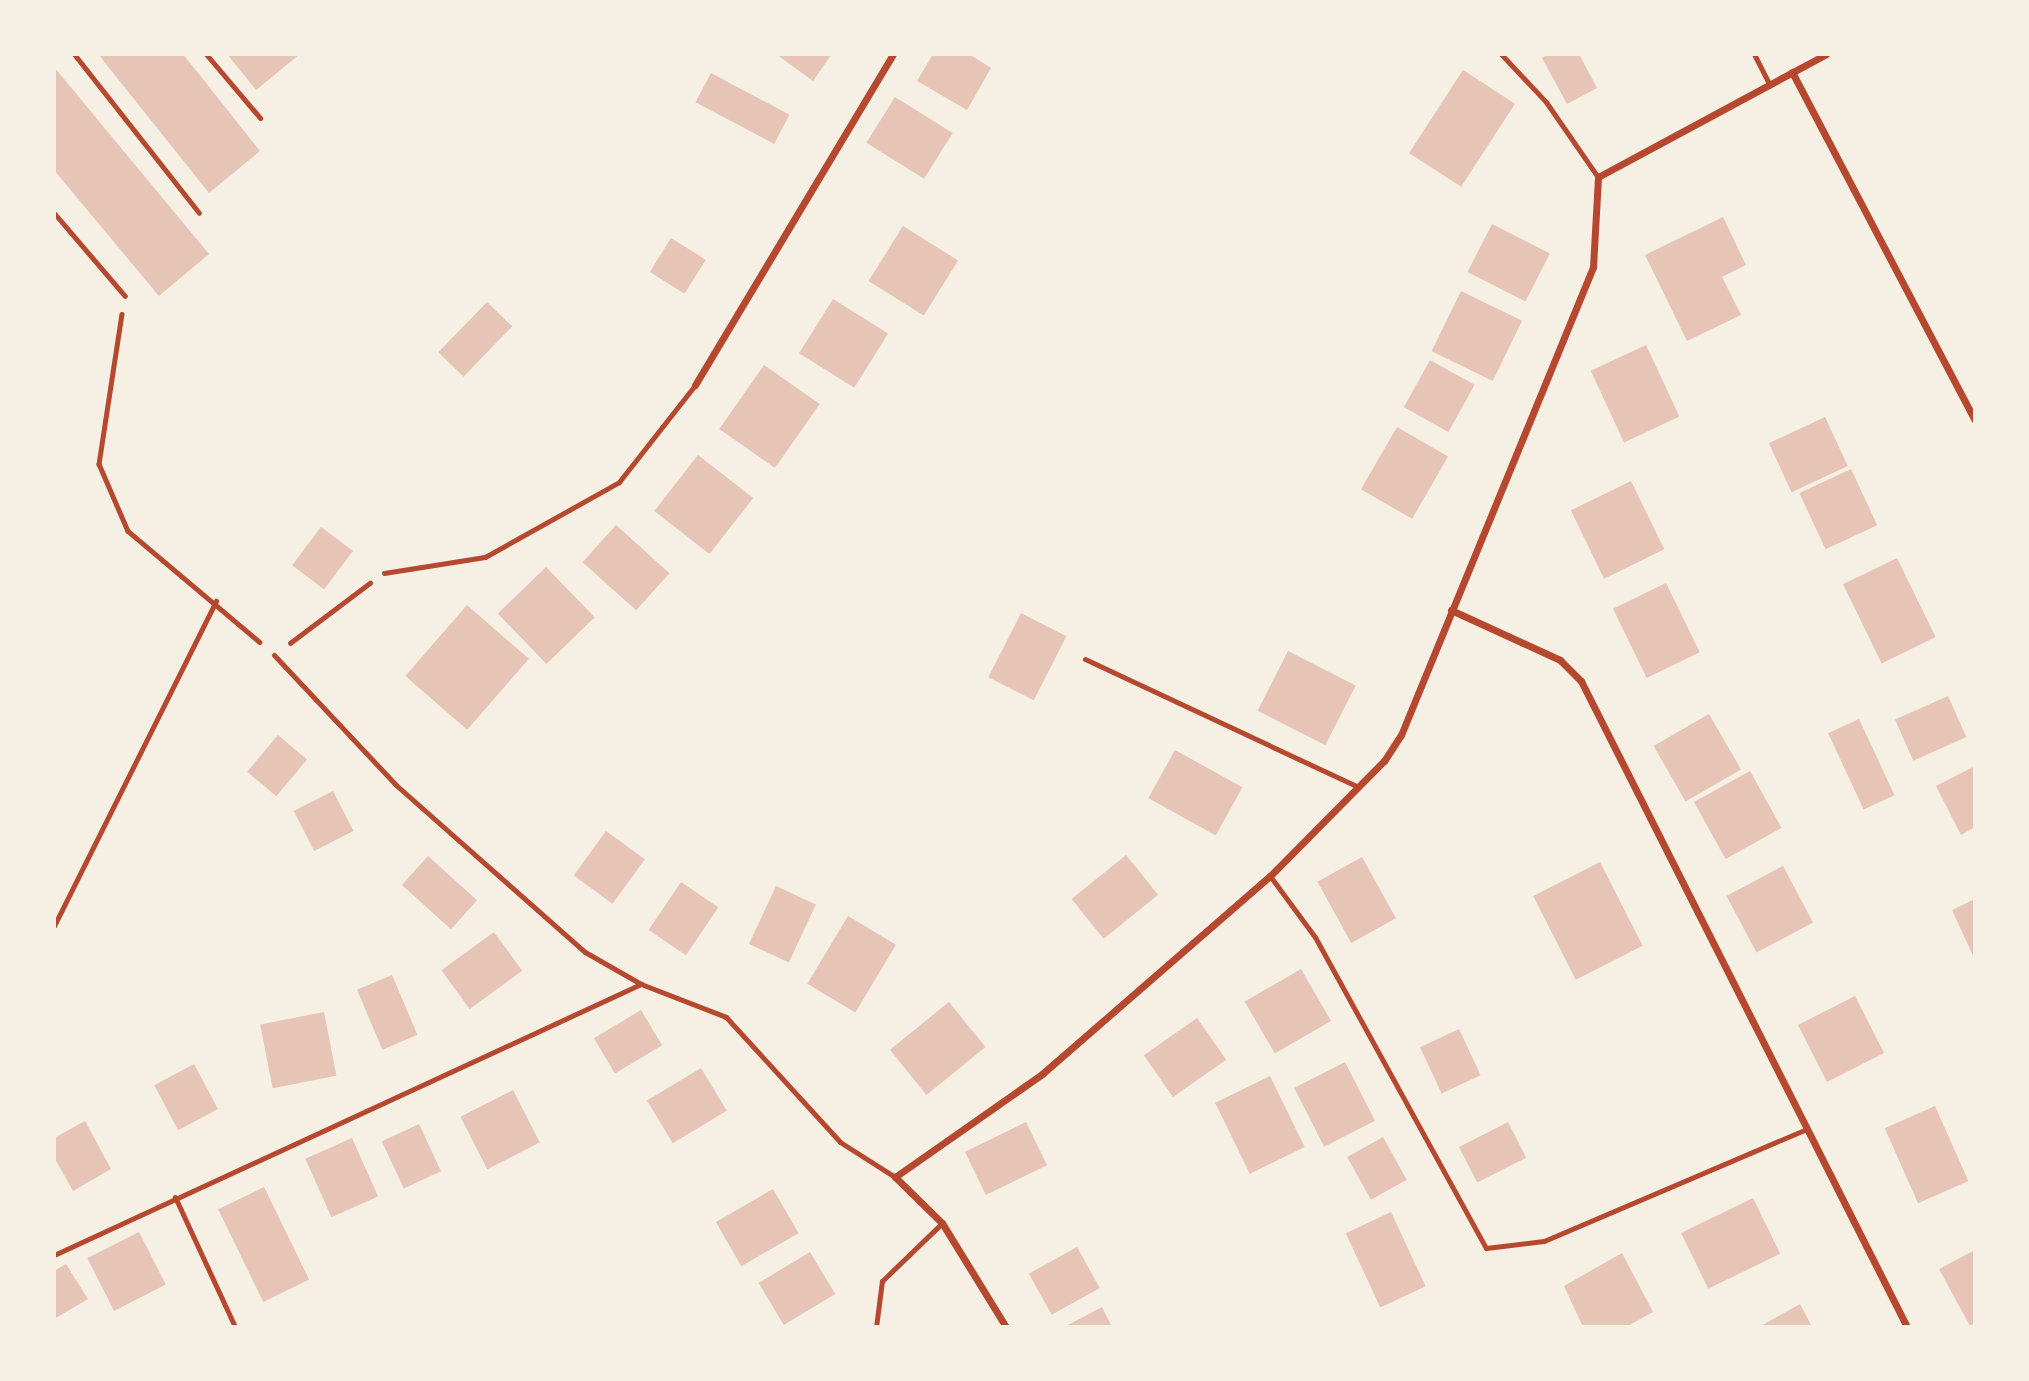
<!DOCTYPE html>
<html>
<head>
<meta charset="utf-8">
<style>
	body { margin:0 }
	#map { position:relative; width:2029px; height:1381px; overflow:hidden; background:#f6efe4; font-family:Roboto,sans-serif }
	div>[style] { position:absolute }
	.building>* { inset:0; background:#e6c5b7; transform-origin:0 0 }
	.path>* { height:4.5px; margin:-2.25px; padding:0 2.25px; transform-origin:2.25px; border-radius:2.25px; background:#b5482f }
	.service>* { height:5px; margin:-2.5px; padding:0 2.5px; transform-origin:2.5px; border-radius:2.5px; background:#b5482f }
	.minor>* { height:7px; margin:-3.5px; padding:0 3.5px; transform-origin:3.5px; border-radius:3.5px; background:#b5482f }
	span { translate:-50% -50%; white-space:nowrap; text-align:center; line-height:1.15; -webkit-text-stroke:7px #f6efe4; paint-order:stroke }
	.frame { position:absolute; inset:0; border:56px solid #f6efe4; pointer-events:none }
</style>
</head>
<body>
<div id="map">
	<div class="building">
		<div style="clip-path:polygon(98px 54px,183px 54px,260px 151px,209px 193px)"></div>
		<div style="clip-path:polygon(227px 54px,300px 54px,256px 90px)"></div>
		<div style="clip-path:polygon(776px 54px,832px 54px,813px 81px)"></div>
		<div style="clip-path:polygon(933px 54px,969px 54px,991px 68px,967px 110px,917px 81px)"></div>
		<div style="clip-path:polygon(1550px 54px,1579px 54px,1597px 88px,1567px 104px,1542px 58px)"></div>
		<div style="clip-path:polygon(54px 67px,209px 254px,159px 296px,54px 170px)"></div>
		<div style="left:1463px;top:70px;width:62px;height:99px;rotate:33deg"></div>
		<div style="left:711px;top:73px;width:89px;height:33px;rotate:28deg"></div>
		<div style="left:895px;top:97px;width:68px;height:54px;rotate:32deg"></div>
		<div style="clip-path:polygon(1723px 217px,1746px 265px,1722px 277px,1741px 315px,1687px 341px,1645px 255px)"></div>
		<div style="left:1492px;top:224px;width:65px;height:54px;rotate:27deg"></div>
		<div style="left:903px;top:226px;width:65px;height:65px;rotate:32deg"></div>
		<div style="left:671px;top:238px;width:41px;height:40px;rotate:32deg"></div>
		<div style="left:1461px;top:291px;width:68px;height:67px;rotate:26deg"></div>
		<div style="left:833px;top:299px;width:65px;height:64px;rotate:32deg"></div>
		<div style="left:487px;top:302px;width:35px;height:70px;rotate:44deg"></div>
		<div style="left:1646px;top:345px;width:79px;height:61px;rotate:65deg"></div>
		<div style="left:1430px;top:360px;width:51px;height:54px;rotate:29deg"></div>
		<div style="left:764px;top:365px;width:68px;height:78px;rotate:35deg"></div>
		<div style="left:1825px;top:417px;width:54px;height:62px;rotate:65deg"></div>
		<div style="left:1397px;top:427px;width:59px;height:72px;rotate:30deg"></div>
		<div style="left:698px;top:455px;width:70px;height:71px;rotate:38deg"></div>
		<div style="left:1851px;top:469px;width:62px;height:57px;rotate:65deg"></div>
		<div style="left:1631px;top:481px;width:76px;height:67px;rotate:64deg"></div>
		<div style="left:616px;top:525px;width:72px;height:50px;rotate:42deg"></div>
		<div style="left:321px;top:527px;width:40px;height:48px;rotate:37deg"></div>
		<div style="left:1897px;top:558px;width:88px;height:60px;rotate:64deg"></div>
		<div style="left:546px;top:567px;width:70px;height:67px;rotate:46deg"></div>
		<div style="left:1666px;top:583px;width:77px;height:59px;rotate:64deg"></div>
		<div style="left:467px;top:605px;width:82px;height:94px;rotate:41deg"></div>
		<div style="left:1021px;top:613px;width:51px;height:72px;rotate:27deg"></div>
		<div style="left:1288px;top:651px;width:76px;height:67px;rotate:27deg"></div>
		<div style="left:1948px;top:696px;width:45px;height:58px;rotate:66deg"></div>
		<div style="left:1709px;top:714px;width:64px;height:64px;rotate:60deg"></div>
		<div style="left:1859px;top:719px;width:84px;height:34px;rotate:65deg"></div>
		<div style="left:278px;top:735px;width:38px;height:48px;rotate:40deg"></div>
		<div style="left:1175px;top:750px;width:77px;height:55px;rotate:29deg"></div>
		<div style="clip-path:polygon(1975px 766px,1975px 827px,1961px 835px,1936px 786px)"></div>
		<div style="left:1750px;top:771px;width:65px;height:64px;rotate:61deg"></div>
		<div style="left:333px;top:791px;width:45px;height:44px;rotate:63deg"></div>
		<div style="left:606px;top:831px;width:48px;height:55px;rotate:36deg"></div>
		<div style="left:1126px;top:855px;width:51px;height:70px;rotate:51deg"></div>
		<div style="left:428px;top:856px;width:66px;height:39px;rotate:42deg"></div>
		<div style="left:1362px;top:857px;width:70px;height:51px;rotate:61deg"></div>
		<div style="left:1600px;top:862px;width:94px;height:75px;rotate:63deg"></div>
		<div style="left:1783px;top:866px;width:64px;height:64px;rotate:62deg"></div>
		<div style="left:681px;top:882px;width:45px;height:58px;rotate:34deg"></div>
		<div style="left:776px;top:886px;width:44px;height:64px;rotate:25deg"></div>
		<div style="clip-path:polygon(1975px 899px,1975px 960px,1952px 910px)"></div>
		<div style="left:848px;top:916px;width:56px;height:79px;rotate:31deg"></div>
		<div style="left:494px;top:932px;width:48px;height:65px;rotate:54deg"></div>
		<div style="left:1301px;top:969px;width:60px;height:65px;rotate:60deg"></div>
		<div style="left:392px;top:975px;width:65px;height:38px;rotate:67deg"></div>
		<div style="left:1855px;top:996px;width:64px;height:64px;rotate:63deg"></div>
		<div style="left:949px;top:1002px;width:58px;height:76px;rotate:51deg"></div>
		<div style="left:641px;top:1010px;width:41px;height:55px;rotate:59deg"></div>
		<div style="left:324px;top:1012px;width:65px;height:65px;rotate:79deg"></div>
		<div style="left:1197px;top:1018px;width:51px;height:65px;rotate:55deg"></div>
		<div style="left:1459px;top:1029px;width:51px;height:43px;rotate:65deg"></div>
		<div style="left:1345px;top:1062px;width:66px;height:57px;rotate:63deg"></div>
		<div style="left:194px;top:1064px;width:51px;height:45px;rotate:62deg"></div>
		<div style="left:701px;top:1068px;width:50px;height:63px;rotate:59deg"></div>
		<div style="left:1270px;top:1076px;width:79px;height:61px;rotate:64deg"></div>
		<div style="left:513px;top:1090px;width:59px;height:59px;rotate:63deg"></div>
		<div style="left:1935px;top:1106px;width:82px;height:55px;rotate:66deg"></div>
		<div style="clip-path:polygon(85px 1121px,111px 1169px,73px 1191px,54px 1157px,54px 1138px)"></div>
		<div style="left:1026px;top:1122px;width:48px;height:68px;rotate:64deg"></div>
		<div style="left:1508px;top:1122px;width:40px;height:55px;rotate:63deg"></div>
		<div style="left:419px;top:1124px;width:52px;height:41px;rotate:65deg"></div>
		<div style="left:1383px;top:1137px;width:49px;height:41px;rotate:61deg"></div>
		<div style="left:352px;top:1138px;width:64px;height:51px;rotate:66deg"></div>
		<div style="left:264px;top:1187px;width:103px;height:51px;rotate:64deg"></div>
		<div style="left:773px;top:1189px;width:51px;height:66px;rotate:60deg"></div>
		<div style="left:1753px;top:1198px;width:62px;height:80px;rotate:64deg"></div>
		<div style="left:1391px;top:1212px;width:82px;height:50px;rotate:65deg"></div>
		<div style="left:139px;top:1232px;width:59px;height:58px;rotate:63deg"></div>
		<div style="left:1077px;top:1247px;width:47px;height:55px;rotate:61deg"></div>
		<div style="clip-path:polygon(1975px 1250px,1975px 1323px,1970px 1326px,1939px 1269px)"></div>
		<div style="left:810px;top:1252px;width:49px;height:60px;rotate:59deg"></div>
		<div style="clip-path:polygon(1622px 1253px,1653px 1312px,1626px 1327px,1583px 1327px,1564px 1286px)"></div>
		<div style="clip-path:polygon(66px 1264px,88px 1299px,54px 1319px,54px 1271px)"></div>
		<div style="clip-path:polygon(1800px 1304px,1812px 1327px,1759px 1327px)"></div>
		<div style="clip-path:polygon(1102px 1307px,1112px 1327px,1064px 1327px)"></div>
	</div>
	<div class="path">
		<div style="left:122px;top:314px;width:152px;rotate:98.7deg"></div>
		<div style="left:99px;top:464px;width:73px;rotate:66.6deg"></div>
		<div style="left:128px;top:531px;width:172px;rotate:40.1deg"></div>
		<div style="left:290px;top:643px;width:100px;rotate:-36.9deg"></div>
		<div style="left:54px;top:926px;width:363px;rotate:-63.5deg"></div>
	</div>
	<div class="service">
		<div style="left:74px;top:54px;width:202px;rotate:51.8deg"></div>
		<div style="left:206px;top:54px;width:84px;rotate:49.8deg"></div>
		<div style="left:1501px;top:54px;width:66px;rotate:46.8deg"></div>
		<div style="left:1546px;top:102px;width:91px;rotate:55.3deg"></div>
		<div style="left:1754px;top:54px;width:34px;rotate:63deg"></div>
		<div style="left:54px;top:213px;width:109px;rotate:49.5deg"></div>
		<div style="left:384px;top:573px;width:102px;rotate:-9deg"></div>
		<div style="left:485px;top:557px;width:154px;rotate:-29.2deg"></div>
		<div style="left:619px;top:482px;width:123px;rotate:-51.9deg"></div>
		<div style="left:274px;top:655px;width:178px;rotate:46.8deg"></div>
		<div style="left:396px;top:785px;width:252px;rotate:41.5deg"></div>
		<div style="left:585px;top:952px;width:64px;rotate:29.7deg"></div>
		<div style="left:641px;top:984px;width:91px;rotate:21.2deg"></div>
		<div style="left:726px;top:1017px;width:169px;rotate:47.6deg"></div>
		<div style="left:840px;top:1142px;width:65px;rotate:32.5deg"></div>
		<div style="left:1085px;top:659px;width:302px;rotate:25.1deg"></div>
		<div style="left:1270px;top:876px;width:76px;rotate:53.6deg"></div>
		<div style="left:1315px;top:937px;width:355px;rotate:61.2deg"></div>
		<div style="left:1486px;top:1248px;width:58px;rotate:-6.9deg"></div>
		<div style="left:1544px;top:1241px;width:285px;rotate:-23.1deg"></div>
		<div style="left:175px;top:1197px;width:143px;rotate:65.2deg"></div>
		<div style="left:54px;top:1255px;width:647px;rotate:-24.78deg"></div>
		<div style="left:876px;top:1327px;width:46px;rotate:-82.6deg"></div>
		<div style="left:882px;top:1281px;width:83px;rotate:-44deg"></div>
	</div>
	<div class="minor">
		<div style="left:1792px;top:72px;width:393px;rotate:62.3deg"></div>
		<div style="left:695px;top:385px;width:386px;rotate:-59.1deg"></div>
		<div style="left:1451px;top:610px;width:120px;rotate:24.6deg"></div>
		<div style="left:1560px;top:660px;width:30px;rotate:45deg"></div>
		<div style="left:1581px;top:681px;width:724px;rotate:63.22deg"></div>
		<div style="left:1006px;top:1327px;width:122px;rotate:-121.6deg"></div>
		<div style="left:942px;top:1223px;width:66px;rotate:-135.6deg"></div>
		<div style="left:895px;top:1177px;width:179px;rotate:-35deg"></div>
		<div style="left:1042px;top:1074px;width:302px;rotate:-41deg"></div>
		<div style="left:1270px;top:876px;width:162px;rotate:-45.3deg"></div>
		<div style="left:1384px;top:761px;width:31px;rotate:-57deg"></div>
		<div style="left:1401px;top:735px;width:506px;rotate:-67.69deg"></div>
		<div style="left:1593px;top:267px;width:90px;rotate:-86.8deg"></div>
		<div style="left:1598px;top:177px;width:259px;rotate:-28.3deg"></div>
	</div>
	<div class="frame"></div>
</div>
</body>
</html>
